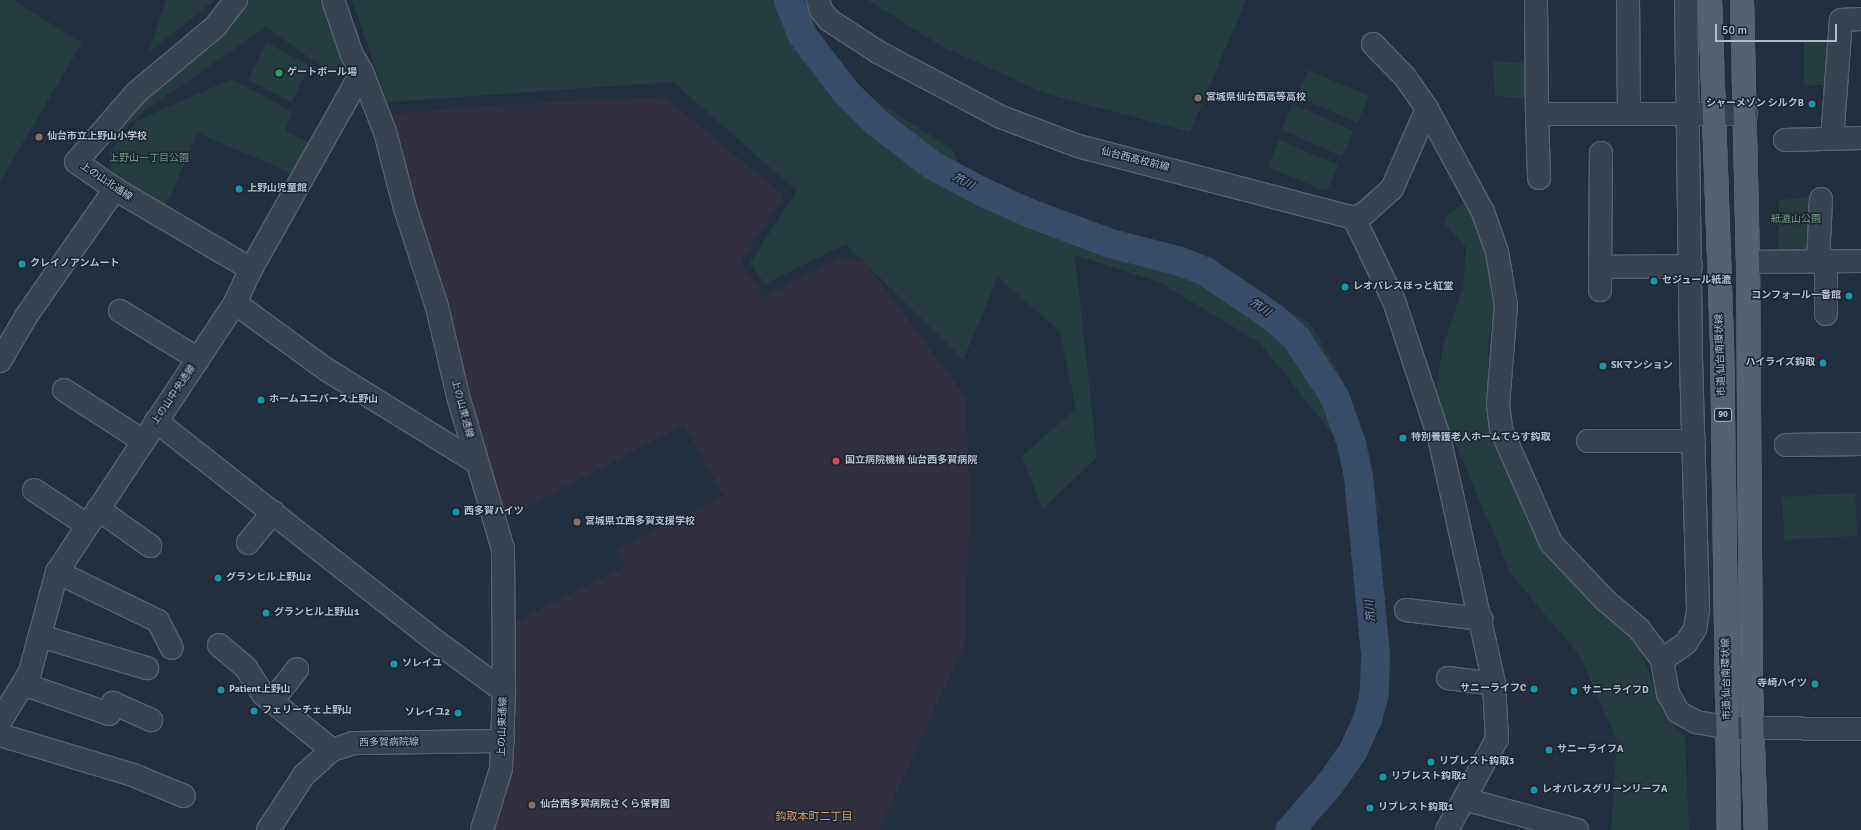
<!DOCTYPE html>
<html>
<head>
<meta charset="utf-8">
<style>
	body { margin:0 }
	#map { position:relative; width:1861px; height:830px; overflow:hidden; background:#242f3e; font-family:Signika,"Noto Sans JP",sans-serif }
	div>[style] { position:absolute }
	.medical>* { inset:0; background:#32303f }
	.green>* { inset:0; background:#263c3f; transform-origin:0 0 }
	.river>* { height:29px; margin:-14.5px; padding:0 14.5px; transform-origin:14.5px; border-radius:14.5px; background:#394c67 }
	.roads { filter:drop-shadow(1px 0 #565f6c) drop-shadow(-1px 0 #565f6c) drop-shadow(0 1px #565f6c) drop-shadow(0 -1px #565f6c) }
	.minor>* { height:22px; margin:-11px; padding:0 11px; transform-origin:11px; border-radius:11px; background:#38414e }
	.major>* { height:22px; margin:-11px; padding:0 11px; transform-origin:11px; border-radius:11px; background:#56606e }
	.dots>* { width:11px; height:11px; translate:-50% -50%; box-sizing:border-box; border:2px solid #1d2633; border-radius:50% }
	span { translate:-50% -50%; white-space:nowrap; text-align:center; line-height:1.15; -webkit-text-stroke:3px #1d2633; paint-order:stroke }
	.shield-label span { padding:1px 3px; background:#1d2633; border:1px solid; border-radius:3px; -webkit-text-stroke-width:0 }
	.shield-label { font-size:9px; color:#b4bcc9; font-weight:700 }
	.poi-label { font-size:10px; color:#b4bcc9; font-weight:700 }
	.left { translate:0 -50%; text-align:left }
	.right { translate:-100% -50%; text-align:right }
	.park-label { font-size:10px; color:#6b9a76 }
	.street-label { font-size:10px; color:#b4bcc9 }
	.water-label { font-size:11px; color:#7c92b1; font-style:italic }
	.neighbourhood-label { font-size:11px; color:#d59563 }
	.scale { position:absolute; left:1715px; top:24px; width:122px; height:18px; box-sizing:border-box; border:2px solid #b4bcc9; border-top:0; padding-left:5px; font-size:12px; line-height:14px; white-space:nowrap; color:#b4bcc9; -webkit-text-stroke:3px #1d2633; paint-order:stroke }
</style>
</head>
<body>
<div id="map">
	<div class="medical">
		<div style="clip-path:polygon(664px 97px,784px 196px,740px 262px,764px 297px,840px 258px,865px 262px,966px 397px,970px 501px,965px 643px,879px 830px,493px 830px,508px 781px,514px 721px,511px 624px,626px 566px,617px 549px,724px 496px,684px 425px,501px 520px,382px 115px,513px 104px)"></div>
	</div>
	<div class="green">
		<div style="clip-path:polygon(0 0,13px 0,82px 43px,0 181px)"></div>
		<div style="clip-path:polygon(166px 0,215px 0,149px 52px)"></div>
		<div style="clip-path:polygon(248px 0,319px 0,347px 74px,337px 77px,266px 27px,146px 110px,105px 147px,101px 138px,138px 101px,189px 65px,241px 11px)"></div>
		<div style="clip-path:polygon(352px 0,810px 0,816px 24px,806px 57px,951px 148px,978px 197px,1092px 222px,1174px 246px,1310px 323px,1343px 380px,1381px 514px,1334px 436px,1260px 343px,1159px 282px,1075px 255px,1097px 457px,1043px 509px,1022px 456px,1076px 409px,1060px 332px,998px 277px,963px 360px,846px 244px,765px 284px,750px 263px,797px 191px,673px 82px,387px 102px)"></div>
		<div style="clip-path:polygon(868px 0,1246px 0,1190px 132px,1047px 94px,941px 46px)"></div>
		<div style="left:1804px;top:42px;width:27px;height:43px"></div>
		<div style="left:267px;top:43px;width:49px;height:41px;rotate:28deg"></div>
		<div style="clip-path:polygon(1493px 61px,1526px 63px,1528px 99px,1495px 96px)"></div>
		<div style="left:1308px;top:70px;width:66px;height:29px;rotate:23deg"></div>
		<div style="clip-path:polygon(232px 79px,292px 112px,285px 131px,315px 145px,298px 176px,198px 133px,166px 205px,121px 184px,111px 169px,110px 151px,138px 120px)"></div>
		<div style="left:1293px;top:104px;width:66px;height:28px;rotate:24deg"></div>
		<div style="left:1279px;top:140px;width:64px;height:29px;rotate:23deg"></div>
		<div style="clip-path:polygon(1814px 197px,1809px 253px,1778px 252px,1779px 200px)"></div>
		<div style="clip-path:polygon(1468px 201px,1480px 222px,1497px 303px,1488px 339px,1488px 415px,1507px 470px,1544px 544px,1637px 640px,1664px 716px,1685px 736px,1689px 830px,1611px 830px,1617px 741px,1580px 656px,1511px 574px,1435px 396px,1443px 346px,1463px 288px,1466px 247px,1443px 222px,1449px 213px)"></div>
		<div style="left:1855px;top:493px;width:43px;height:73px;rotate:87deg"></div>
	</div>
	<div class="river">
		<div style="left:788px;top:0;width:38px;rotate:68deg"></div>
		<div style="left:802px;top:35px;width:71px;rotate:52.5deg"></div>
		<div style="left:845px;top:91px;width:44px;rotate:45deg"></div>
		<div style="left:876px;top:122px;width:71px;rotate:37.5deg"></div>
		<div style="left:932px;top:165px;width:55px;rotate:28deg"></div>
		<div style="left:981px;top:191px;width:54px;rotate:24.2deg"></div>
		<div style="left:1030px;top:213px;width:85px;rotate:20.6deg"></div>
		<div style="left:1110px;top:243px;width:72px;rotate:14.4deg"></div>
		<div style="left:1180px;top:261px;width:27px;rotate:22deg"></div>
		<div style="left:1205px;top:271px;width:82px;rotate:34.1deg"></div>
		<div style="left:1273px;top:317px;width:31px;rotate:42deg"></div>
		<div style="left:1296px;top:338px;width:69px;rotate:56.8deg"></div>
		<div style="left:1334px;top:396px;width:50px;rotate:70.1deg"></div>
		<div style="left:1351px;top:443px;width:35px;rotate:78deg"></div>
		<div style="left:1358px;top:477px;width:179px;rotate:84.5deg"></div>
		<div style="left:1375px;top:655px;width:38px;rotate:92deg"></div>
		<div style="left:1374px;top:693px;width:24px;rotate:105deg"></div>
		<div style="left:1368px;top:716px;width:37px;rotate:114deg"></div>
		<div style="left:1353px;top:750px;width:40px;rotate:124.9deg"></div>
		<div style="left:1330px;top:783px;width:62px;rotate:131.1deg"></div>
	</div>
	<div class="roads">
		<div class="minor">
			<div style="left:236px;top:0;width:33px;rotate:128deg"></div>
			<div style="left:216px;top:26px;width:104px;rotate:140.1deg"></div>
			<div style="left:136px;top:93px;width:91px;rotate:131deg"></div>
			<div style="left:76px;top:162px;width:47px;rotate:34.7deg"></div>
			<div style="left:115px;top:189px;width:158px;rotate:30.5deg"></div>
			<div style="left:333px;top:0;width:58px;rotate:70.9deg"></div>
			<div style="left:352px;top:55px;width:20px;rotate:60deg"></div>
			<div style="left:362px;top:72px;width:64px;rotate:69deg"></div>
			<div style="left:385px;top:132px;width:79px;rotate:75.3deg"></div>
			<div style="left:405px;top:208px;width:104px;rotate:72.1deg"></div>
			<div style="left:437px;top:307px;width:91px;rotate:76.7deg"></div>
			<div style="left:458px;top:396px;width:159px;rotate:73.6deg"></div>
			<div style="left:503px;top:549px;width:142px;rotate:89.6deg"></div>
			<div style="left:504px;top:691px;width:78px;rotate:92.2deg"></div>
			<div style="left:501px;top:769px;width:64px;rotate:107.3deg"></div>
			<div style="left:818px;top:0;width:10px;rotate:73deg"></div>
			<div style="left:821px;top:10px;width:13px;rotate:51deg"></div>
			<div style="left:829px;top:20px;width:59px;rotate:33.1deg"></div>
			<div style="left:878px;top:52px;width:139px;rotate:27.9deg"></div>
			<div style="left:1001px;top:117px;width:82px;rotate:20.6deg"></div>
			<div style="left:1078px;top:146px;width:285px;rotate:14.6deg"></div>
			<div style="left:1354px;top:218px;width:12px;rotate:-24deg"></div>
			<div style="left:1365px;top:213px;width:36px;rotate:-42deg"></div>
			<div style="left:1392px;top:189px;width:87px;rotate:-66.4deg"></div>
			<div style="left:1536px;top:0;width:114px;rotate:89.5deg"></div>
			<div style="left:1537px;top:114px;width:209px"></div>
			<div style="left:1628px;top:0;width:113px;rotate:89.5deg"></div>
			<div style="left:1373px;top:44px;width:46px;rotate:45.9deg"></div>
			<div style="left:1405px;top:77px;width:39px;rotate:55deg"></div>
			<div style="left:1427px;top:109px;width:117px;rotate:61.5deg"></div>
			<div style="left:1483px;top:212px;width:42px;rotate:70.7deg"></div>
			<div style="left:1497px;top:252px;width:54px;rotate:80.4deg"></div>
			<div style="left:1506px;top:305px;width:99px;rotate:94.6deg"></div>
			<div style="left:1498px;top:404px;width:25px;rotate:83deg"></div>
			<div style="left:1501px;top:429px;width:124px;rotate:66.3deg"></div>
			<div style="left:1551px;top:543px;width:79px;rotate:46.5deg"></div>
			<div style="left:1605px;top:600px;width:45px;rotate:40.5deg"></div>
			<div style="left:1639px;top:629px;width:39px;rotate:53deg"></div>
			<div style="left:1662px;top:660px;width:34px;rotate:80deg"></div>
			<div style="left:1668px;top:693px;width:21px;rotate:62deg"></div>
			<div style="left:1678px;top:712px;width:21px;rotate:29deg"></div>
			<div style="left:1696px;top:722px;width:34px;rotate:10deg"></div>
			<div style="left:1729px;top:728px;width:132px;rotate:0.4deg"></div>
			<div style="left:1537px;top:114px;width:64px;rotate:88.2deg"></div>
			<div style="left:1832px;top:139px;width:119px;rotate:-85.7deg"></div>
			<div style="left:1841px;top:20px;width:20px;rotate:-3deg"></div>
			<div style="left:1785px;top:140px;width:76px;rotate:-1.5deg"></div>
			<div style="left:1354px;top:218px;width:92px;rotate:64.3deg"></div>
			<div style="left:1394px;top:301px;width:143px;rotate:71.7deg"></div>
			<div style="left:1439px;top:437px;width:253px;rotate:77.4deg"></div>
			<div style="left:1494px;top:684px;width:55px;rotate:86.9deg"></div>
			<div style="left:1497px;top:739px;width:104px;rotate:118.8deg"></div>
			<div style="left:1818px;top:261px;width:62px;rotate:-87.2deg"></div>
			<div style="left:1748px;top:262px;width:113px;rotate:-0.5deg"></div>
			<div style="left:1826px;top:262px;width:52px;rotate:90deg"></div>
			<div style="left:1602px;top:267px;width:89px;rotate:-0.6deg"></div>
			<div style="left:1600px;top:290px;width:137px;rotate:-89.6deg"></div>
			<div style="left:235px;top:303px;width:114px;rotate:36.1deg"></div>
			<div style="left:327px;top:370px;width:175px;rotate:31.7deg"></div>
			<div style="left:120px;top:311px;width:92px;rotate:31.6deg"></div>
			<div style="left:0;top:361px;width:53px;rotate:-59.6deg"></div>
			<div style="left:27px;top:315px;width:154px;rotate:-55.1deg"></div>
			<div style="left:64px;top:390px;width:94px;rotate:32.8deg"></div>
			<div style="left:156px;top:421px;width:357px;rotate:38.2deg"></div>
			<div style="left:437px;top:642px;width:83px;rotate:36.2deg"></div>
			<div style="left:1588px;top:441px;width:106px"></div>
			<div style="left:1786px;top:445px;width:75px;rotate:-0.8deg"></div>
			<div style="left:34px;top:490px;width:64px;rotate:33.4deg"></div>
			<div style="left:98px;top:509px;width:64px;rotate:35.4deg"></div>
			<div style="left:248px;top:543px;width:40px;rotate:-51deg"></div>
			<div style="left:57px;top:572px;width:112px;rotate:25.9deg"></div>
			<div style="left:158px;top:621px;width:30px;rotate:63deg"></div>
			<div style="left:1406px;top:610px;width:76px;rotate:6.8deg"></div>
			<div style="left:40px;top:636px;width:112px;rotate:16.7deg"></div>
			<div style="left:219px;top:645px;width:35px;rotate:40deg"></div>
			<div style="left:246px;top:668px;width:31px;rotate:57deg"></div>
			<div style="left:263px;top:694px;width:89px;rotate:39.1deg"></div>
			<div style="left:1662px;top:660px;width:29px;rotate:-35deg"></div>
			<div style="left:1686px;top:643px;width:17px;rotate:-57deg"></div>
			<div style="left:1695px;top:629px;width:20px;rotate:-81deg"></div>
			<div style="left:1698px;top:609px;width:255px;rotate:-91.6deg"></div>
			<div style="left:1691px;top:354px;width:354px;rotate:-90.8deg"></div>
			<div style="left:1448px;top:678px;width:46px;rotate:7.4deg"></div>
			<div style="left:23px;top:684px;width:91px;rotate:19.2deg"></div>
			<div style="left:109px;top:714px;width:12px;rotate:-70deg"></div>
			<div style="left:113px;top:703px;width:42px;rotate:24.1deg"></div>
			<div style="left:273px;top:700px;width:39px;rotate:-52deg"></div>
			<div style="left:0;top:722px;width:58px;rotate:-59deg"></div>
			<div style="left:30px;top:672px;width:104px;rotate:-74.9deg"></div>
			<div style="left:57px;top:572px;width:323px;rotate:-56.5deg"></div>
			<div style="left:235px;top:303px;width:38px;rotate:-65deg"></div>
			<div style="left:251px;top:269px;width:226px;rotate:-60.6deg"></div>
			<div style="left:0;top:735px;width:139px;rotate:16.7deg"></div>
			<div style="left:133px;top:775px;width:55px;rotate:22.4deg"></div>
			<div style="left:1464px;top:799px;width:117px;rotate:15.3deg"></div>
			<div style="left:268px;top:830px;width:66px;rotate:-56.8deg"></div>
			<div style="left:304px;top:775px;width:38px;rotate:-42deg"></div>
			<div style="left:332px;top:750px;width:22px;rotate:-18deg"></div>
			<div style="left:353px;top:743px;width:150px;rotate:-0.8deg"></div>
		</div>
		<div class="major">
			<div style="left:1710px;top:0;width:343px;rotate:88deg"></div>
			<div style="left:1722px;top:343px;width:487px;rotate:89.2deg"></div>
			<div style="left:1742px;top:0;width:262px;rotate:88.7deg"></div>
			<div style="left:1748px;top:262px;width:427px;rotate:89.6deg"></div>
			<div style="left:1751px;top:689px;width:141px;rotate:88deg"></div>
		</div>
	</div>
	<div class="dots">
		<div style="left:279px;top:73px;background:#2e9e5b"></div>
		<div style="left:1198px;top:98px;background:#8d6e63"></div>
		<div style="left:1812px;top:104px;background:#0f9aa8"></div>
		<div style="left:39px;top:137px;background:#8d6e63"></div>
		<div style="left:239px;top:189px;background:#0f9aa8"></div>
		<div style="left:22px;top:264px;background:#0f9aa8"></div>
		<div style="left:1654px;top:281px;background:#0f9aa8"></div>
		<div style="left:1345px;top:287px;background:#0f9aa8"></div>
		<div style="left:1849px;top:296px;background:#0f9aa8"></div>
		<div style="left:1823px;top:363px;background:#0f9aa8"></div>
		<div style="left:1603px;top:366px;background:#0f9aa8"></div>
		<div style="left:261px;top:400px;background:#0f9aa8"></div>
		<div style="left:1403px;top:438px;background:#0f9aa8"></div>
		<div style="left:836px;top:461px;background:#e0444e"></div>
		<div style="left:456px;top:512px;background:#0f9aa8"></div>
		<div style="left:577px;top:522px;background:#8d6e63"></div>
		<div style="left:218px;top:578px;background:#0f9aa8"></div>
		<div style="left:266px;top:613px;background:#0f9aa8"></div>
		<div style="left:394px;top:664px;background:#0f9aa8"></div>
		<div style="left:1815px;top:684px;background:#0f9aa8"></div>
		<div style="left:1534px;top:689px;background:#0f9aa8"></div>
		<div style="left:221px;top:690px;background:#0f9aa8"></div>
		<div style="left:1574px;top:691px;background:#0f9aa8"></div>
		<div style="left:254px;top:711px;background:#0f9aa8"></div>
		<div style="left:458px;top:713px;background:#0f9aa8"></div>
		<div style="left:1549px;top:750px;background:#0f9aa8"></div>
		<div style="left:1431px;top:762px;background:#0f9aa8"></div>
		<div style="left:1383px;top:777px;background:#0f9aa8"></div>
		<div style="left:1534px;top:790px;background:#0f9aa8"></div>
		<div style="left:532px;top:805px;background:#8d6e63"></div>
		<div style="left:1370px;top:808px;background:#0f9aa8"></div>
	</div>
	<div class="shield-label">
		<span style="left:1723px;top:415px">90</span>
	</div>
	<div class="poi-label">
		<span class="left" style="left:287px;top:73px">ゲートボール場</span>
		<span class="left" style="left:1206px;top:98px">宮城県仙台西高等高校</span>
		<span class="right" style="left:1804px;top:104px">シャーメゾン シルクB</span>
		<span class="left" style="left:47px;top:137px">仙台市立上野山小学校</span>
		<span class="left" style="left:247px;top:189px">上野山児童館</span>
		<span class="left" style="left:30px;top:264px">クレイノアンムート</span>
		<span class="left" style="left:1662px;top:281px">セジュール紙漉</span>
		<span class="left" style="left:1353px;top:287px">レオパレスほっと紅堂</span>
		<span class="right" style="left:1841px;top:296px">コンフォール一番館</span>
		<span class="right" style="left:1815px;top:363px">ハイライズ鈎取</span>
		<span class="left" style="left:1611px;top:366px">SKマンション</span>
		<span class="left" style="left:269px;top:400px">ホームユニバース上野山</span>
		<span class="left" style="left:1411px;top:438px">特別養護老人ホームてらす鈎取</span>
		<span class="left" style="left:845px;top:461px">国立病院機構 仙台西多賀病院</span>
		<span class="left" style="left:464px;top:512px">西多賀ハイツ</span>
		<span class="left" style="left:585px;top:522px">宮城県立西多賀支援学校</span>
		<span class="left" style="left:226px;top:578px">グランヒル上野山2</span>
		<span class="left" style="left:274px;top:613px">グランヒル上野山1</span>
		<span class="left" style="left:402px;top:664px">ソレイユ</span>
		<span class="right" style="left:1807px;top:684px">寺崎ハイツ</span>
		<span class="right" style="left:1526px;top:689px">サニーライフC</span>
		<span class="left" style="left:229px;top:690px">Patient上野山</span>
		<span class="left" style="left:1582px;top:691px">サニーライフD</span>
		<span class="left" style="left:262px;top:711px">フェリーチェ上野山</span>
		<span class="right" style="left:450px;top:713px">ソレイユ2</span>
		<span class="left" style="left:1557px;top:750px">サニーライフA</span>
		<span class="left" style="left:1439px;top:762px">リブレスト鈎取3</span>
		<span class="left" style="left:1391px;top:777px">リブレスト鈎取2</span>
		<span class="left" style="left:1542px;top:790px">レオパレスグリーンリーフA</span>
		<span class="left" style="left:540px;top:805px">仙台西多賀病院さくら保育園</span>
		<span class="left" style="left:1378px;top:808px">リブレスト鈎取1</span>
	</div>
	<div class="park-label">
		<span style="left:149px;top:159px">上野山一丁目公園</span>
		<span style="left:1796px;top:220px">紙漉山公園</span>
	</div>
	<div class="street-label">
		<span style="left:1135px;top:160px;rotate:14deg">仙台西高校前線</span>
		<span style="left:106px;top:182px;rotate:34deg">上の山北通線</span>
		<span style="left:1721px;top:355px;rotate:-92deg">市道 仙台南環状線</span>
		<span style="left:174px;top:395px;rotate:-56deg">上の山中央通線</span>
		<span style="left:462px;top:409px;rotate:75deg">上の山東通線</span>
		<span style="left:1727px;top:679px;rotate:-91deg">市道 仙台南環状線</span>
		<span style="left:503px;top:727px;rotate:-88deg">上の山東通線</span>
		<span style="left:389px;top:743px;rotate:-1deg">西多賀病院線</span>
	</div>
	<div class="water-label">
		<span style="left:963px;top:182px;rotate:29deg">笊川</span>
		<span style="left:1260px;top:308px;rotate:34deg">笊川</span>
		<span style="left:1371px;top:611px;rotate:-96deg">笊川</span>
	</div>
	<div class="neighbourhood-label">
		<span style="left:814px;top:817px">鈎取本町二丁目</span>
	</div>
	<div class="scale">50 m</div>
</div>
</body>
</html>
